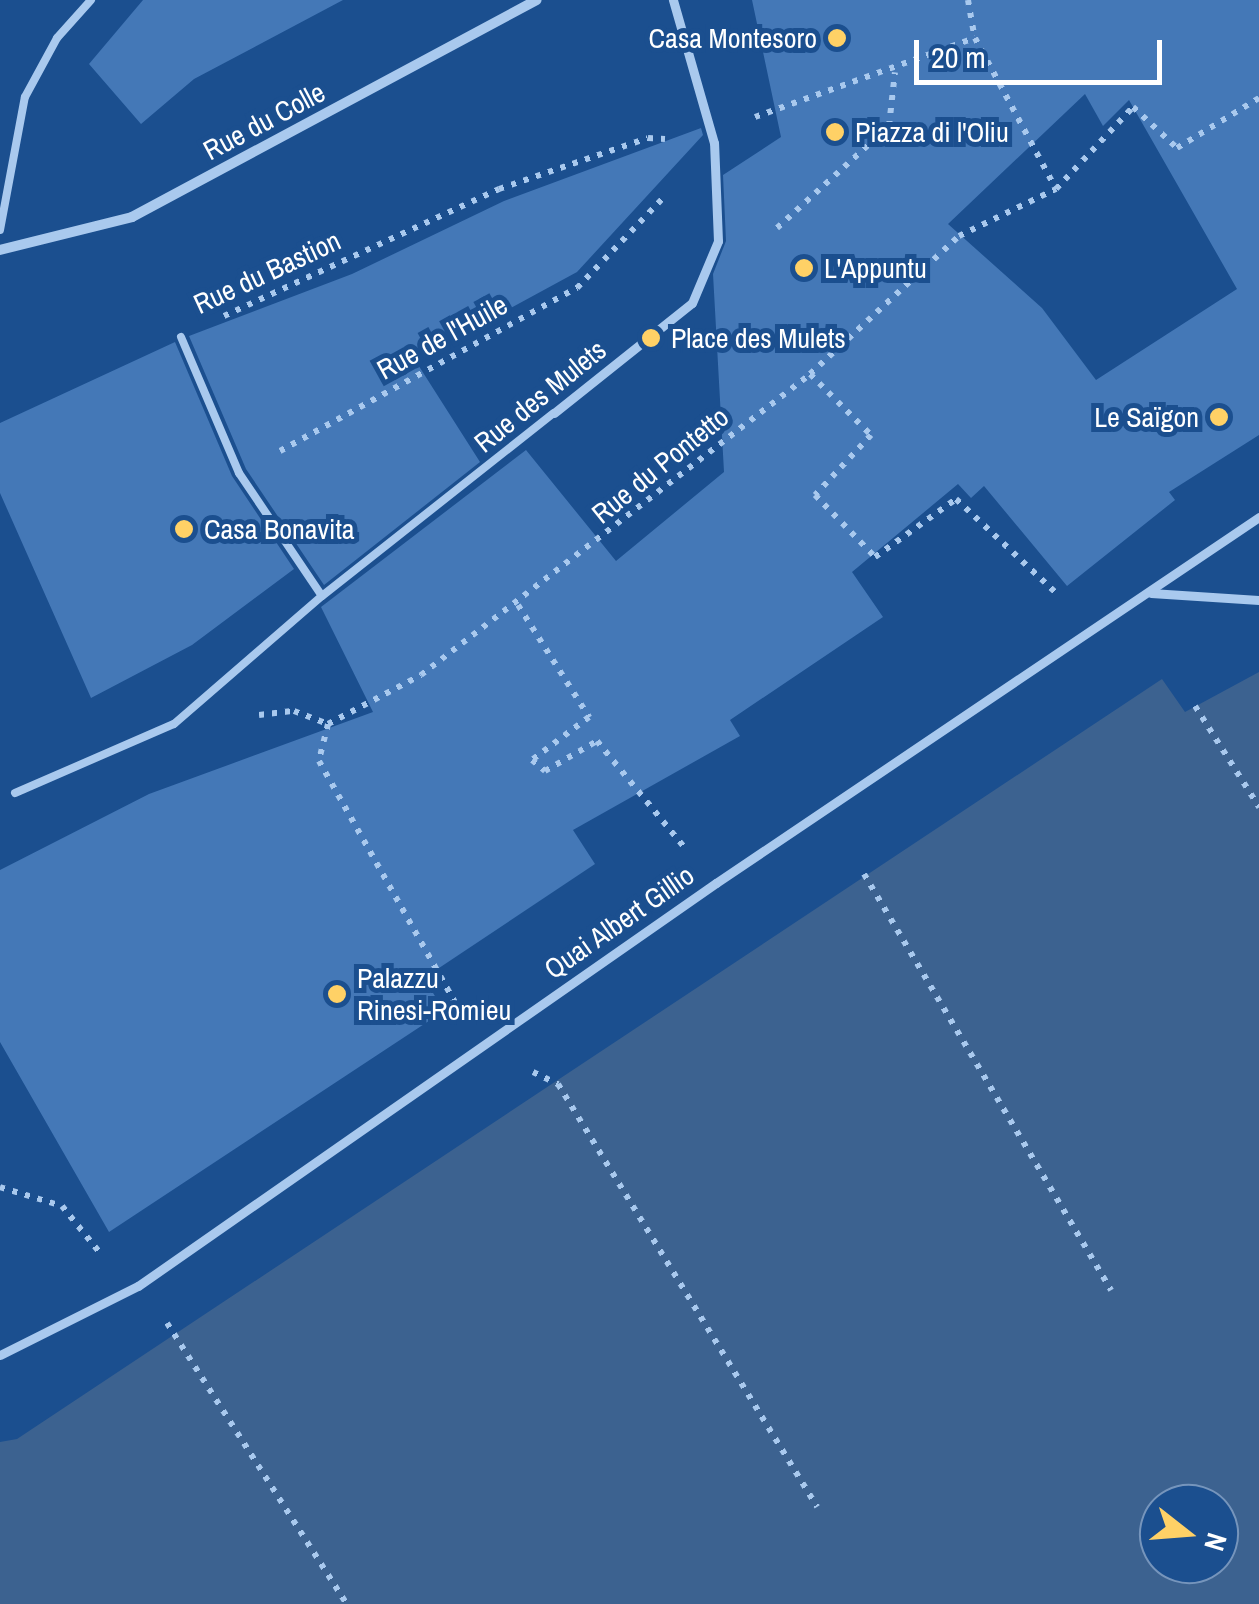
<!DOCTYPE html>
<html>
<head>
<meta charset="utf-8">
<style>
	body { margin:0 }
	#map { position:relative; width:1259px; height:1604px; overflow:hidden; background:#1b4f8f; font-family:"Archivo Narrow",sans-serif }
	div>[style] { position:absolute }
	.water>* { inset:0; background:#3c6290 }
	.building>* { inset:0; background:#4478b7 }
	.path>* { height:6px; margin-top:-3px; transform-origin:0; background:repeating-linear-gradient(90deg,#a9c9ee 0 5px,transparent 0 13px) }
	.service>* { height:8px; margin:-4px; padding:0 4px; transform-origin:4px; border-radius:4px; background:#a9c9ee }
	.pedestrian>* { height:9px; margin:-4.5px; padding:0 4.5px; transform-origin:4.5px; border-radius:4.5px; background:#a9c9ee }
	.minor>* { height:10px; margin:-5px; padding:0 5px; transform-origin:5px; border-radius:5px; background:#a9c9ee }
	.dots>* { width:28px; height:28px; translate:-50% -50%; box-sizing:border-box; border:5px solid #1b4f8f; border-radius:50% }
	span { translate:-50% -50%; white-space:nowrap; text-align:center; line-height:1.15; -webkit-text-stroke:10px #1b4f8f; paint-order:stroke }
	.poi-label { font-size:28px; color:#fff }
	.right { translate:-100% -50%; text-align:right }
	.left { translate:0 -50%; text-align:left }
	.street-label { font-size:28px; color:#fff }
	.north { position:absolute; left:1139px; top:1484px; width:100px; height:100px; box-sizing:border-box; background:#1b4f8f; border:2px solid #7695bc; border-radius:50%; rotate:107deg; font-size:28px; font-weight:700; line-height:40px; text-align:center; color:#fff }
	.north::after { content:''; display:block; margin:auto; width:35px; height:45px; background:#ffd166; clip-path:polygon(50% 0,100% 100%,50% 72%,0 100%) }
	.scale { position:absolute; left:914px; top:40px; width:248px; height:45px; box-sizing:border-box; border:5px solid #fff; border-top:0; padding-left:12px; font-size:30px; line-height:35px; white-space:nowrap; color:#fff; -webkit-text-stroke:8px #1b4f8f; paint-order:stroke }
</style>
</head>
<body>
<div id="map">
	<div class="water">
		<div style="clip-path:polygon(evenodd,1259px 672px,1259px 1604px,0 1604px,0 1442px,17px 1439px,1162px 679px,1185px 712px,1259px 672px,1159px 1504px,1219px 1504px,1219px 1564px,1159px 1564px,1159px 1504px)"></div>
	</div>
	<div class="building">
		<div style="clip-path:polygon(143px 0,343px 0,194px 79px,141px 124px,89px 64px)"></div>
		<div style="clip-path:polygon(evenodd,752px 0,1259px 0,1259px 435px,1169px 492px,1175px 500px,1067px 586px,984px 486px,971px 498px,958px 484px,852px 572px,883px 617px,730px 720px,740px 736px,573px 830px,595px 864px,424px 978px,444px 1011px,109px 1232px,0 1042px,0 870px,149px 794px,373px 712px,321px 607px,526px 450px,616px 561px,724px 472px,713px 274px,726px 241px,723px 175px,781px 137px,752px 0,1085px 94px,1103px 126px,1129px 100px,1237px 289px,1096px 380px,1042px 308px,948px 224px,1085px 94px)"></div>
		<div style="clip-path:polygon(701px 128px,703px 135px,577px 272px,415px 360px,480px 462px,324px 585px,246px 469px,189px 336px,352px 274px,504px 201px)"></div>
		<div style="clip-path:polygon(175px 342px,232px 476px,294px 569px,192px 645px,91px 698px,0 493px,0 423px)"></div>
	</div>
	<div class="path">
		<div style="left:968px;top:0;width:39px;rotate:80deg"></div>
		<div style="left:975px;top:38px;width:171px;rotate:61.8deg"></div>
		<div style="left:755px;top:117px;width:234px;rotate:-19.8deg"></div>
		<div style="left:777px;top:228px;width:151px;rotate:-42.3deg"></div>
		<div style="left:889px;top:126px;width:54px;rotate:-83.7deg"></div>
		<div style="left:224px;top:316px;width:303px;rotate:-24.8deg"></div>
		<div style="left:499px;top:189px;width:157px;rotate:-18.9deg"></div>
		<div style="left:648px;top:138px;width:17px;rotate:3deg"></div>
		<div style="left:810px;top:374px;width:86px;rotate:45deg"></div>
		<div style="left:871px;top:435px;width:82px;rotate:133deg"></div>
		<div style="left:815px;top:495px;width:86px;rotate:45.9deg"></div>
		<div style="left:875px;top:557px;width:100px;rotate:-35.6deg"></div>
		<div style="left:956px;top:499px;width:139px;rotate:43.2deg"></div>
		<div style="left:280px;top:451px;width:339px;rotate:-28.8deg"></div>
		<div style="left:577px;top:288px;width:129px;rotate:-46.3deg"></div>
		<div style="left:518px;top:605px;width:133px;rotate:57.6deg"></div>
		<div style="left:589px;top:717px;width:71px;rotate:143deg"></div>
		<div style="left:532px;top:760px;width:17px;rotate:40deg"></div>
		<div style="left:545px;top:771px;width:60px;rotate:-30deg"></div>
		<div style="left:597px;top:741px;width:139px;rotate:50.6deg"></div>
		<div style="left:1195px;top:706px;width:120px;rotate:57.6deg"></div>
		<div style="left:259px;top:715px;width:35px;rotate:-7deg"></div>
		<div style="left:294px;top:711px;width:36px;rotate:21deg"></div>
		<div style="left:328px;top:724px;width:105px;rotate:-27.8deg"></div>
		<div style="left:421px;top:675px;width:492px;rotate:-37.7deg"></div>
		<div style="left:810px;top:374px;width:203px;rotate:-42.8deg"></div>
		<div style="left:959px;top:236px;width:108px;rotate:-25.9deg"></div>
		<div style="left:1056px;top:189px;width:112px;rotate:-46.8deg"></div>
		<div style="left:1133px;top:107px;width:60px;rotate:43deg"></div>
		<div style="left:1177px;top:148px;width:96px;rotate:-31.4deg"></div>
		<div style="left:328px;top:724px;width:38px;rotate:104deg"></div>
		<div style="left:319px;top:761px;width:283px;rotate:60.6deg"></div>
		<div style="left:864px;top:874px;width:484px;rotate:59.3deg"></div>
		<div style="left:533px;top:1072px;width:28px;rotate:26deg"></div>
		<div style="left:558px;top:1084px;width:496px;rotate:58.5deg"></div>
		<div style="left:0;top:1187px;width:65px;rotate:17deg"></div>
		<div style="left:62px;top:1206px;width:60px;rotate:51deg"></div>
		<div style="left:167px;top:1323px;width:334px;rotate:57.4deg"></div>
	</div>
	<div class="service">
		<div style="left:0;top:230px;width:135px;rotate:-79.4deg"></div>
		<div style="left:25px;top:97px;width:67px;rotate:-61.5deg"></div>
		<div style="left:57px;top:38px;width:51px;rotate:-48.2deg"></div>
		<div style="left:181px;top:337px;width:148px;rotate:66.9deg"></div>
		<div style="left:239px;top:473px;width:148px;rotate:56deg"></div>
		<div style="left:15px;top:793px;width:173px;rotate:-23.5deg"></div>
		<div style="left:174px;top:724px;width:196px;rotate:-40.9deg"></div>
		<div style="left:322px;top:596px;width:295px;rotate:-38.3deg"></div>
	</div>
	<div class="pedestrian">
		<div style="left:554px;top:413px;width:176px;rotate:-38.6deg"></div>
		<div style="left:692px;top:303px;width:67px;rotate:-67.2deg"></div>
		<div style="left:718px;top:241px;width:98px;rotate:-92.3deg"></div>
		<div style="left:714px;top:143px;width:149px;rotate:-106deg"></div>
		<div style="left:1151px;top:593px;width:108px;rotate:3.7deg"></div>
		<div style="left:0;top:1355px;width:154px;rotate:-26.6deg"></div>
		<div style="left:138px;top:1286px;width:705px;rotate:-34.89deg"></div>
		<div style="left:716px;top:883px;width:655px;rotate:-33.98deg"></div>
	</div>
	<div class="minor">
		<div style="left:0;top:250px;width:136px;rotate:-14deg"></div>
		<div style="left:132px;top:217px;width:459px;rotate:-28.2deg"></div>
	</div>
	<div class="dots">
		<div style="left:837px;top:38px;background:#ffd166"></div>
		<div style="left:835px;top:132px;background:#ffd166"></div>
		<div style="left:804px;top:268px;background:#ffd166"></div>
		<div style="left:651px;top:338px;background:#ffd166"></div>
		<div style="left:1219px;top:417px;background:#ffd166"></div>
		<div style="left:184px;top:529px;background:#ffd166"></div>
		<div style="left:337px;top:994px;background:#ffd166"></div>
	</div>
	<div class="poi-label">
		<span class="right" style="left:817px;top:38px">Casa Montesoro</span>
		<span class="left" style="left:855px;top:132px">Piazza di l'Oliu</span>
		<span class="left" style="left:824px;top:268px">L'Appuntu</span>
		<span class="left" style="left:671px;top:338px">Place des Mulets</span>
		<span class="right" style="left:1199px;top:417px">Le Saïgon</span>
		<span class="left" style="left:204px;top:529px">Casa Bonavita</span>
		<span class="left" style="left:357px;top:994px">Palazzu<br>Rinesi-Romieu</span>
	</div>
	<div class="street-label">
		<span style="left:264px;top:121px;rotate:-28deg">Rue du Colle</span>
		<span style="left:267px;top:272px;rotate:-25deg">Rue du Bastion</span>
		<span style="left:442px;top:337px;rotate:-29deg">Rue de l'Huile</span>
		<span style="left:540px;top:396px;rotate:-39deg">Rue des Mulets</span>
		<span style="left:660px;top:465px;rotate:-39deg">Rue du Pontetto</span>
		<span style="left:619px;top:922px;rotate:-35deg">Quai Albert Gillio</span>
	</div>
	<div class="north">N</div>
	<div class="scale">20 m</div>
</div>
</body>
</html>
